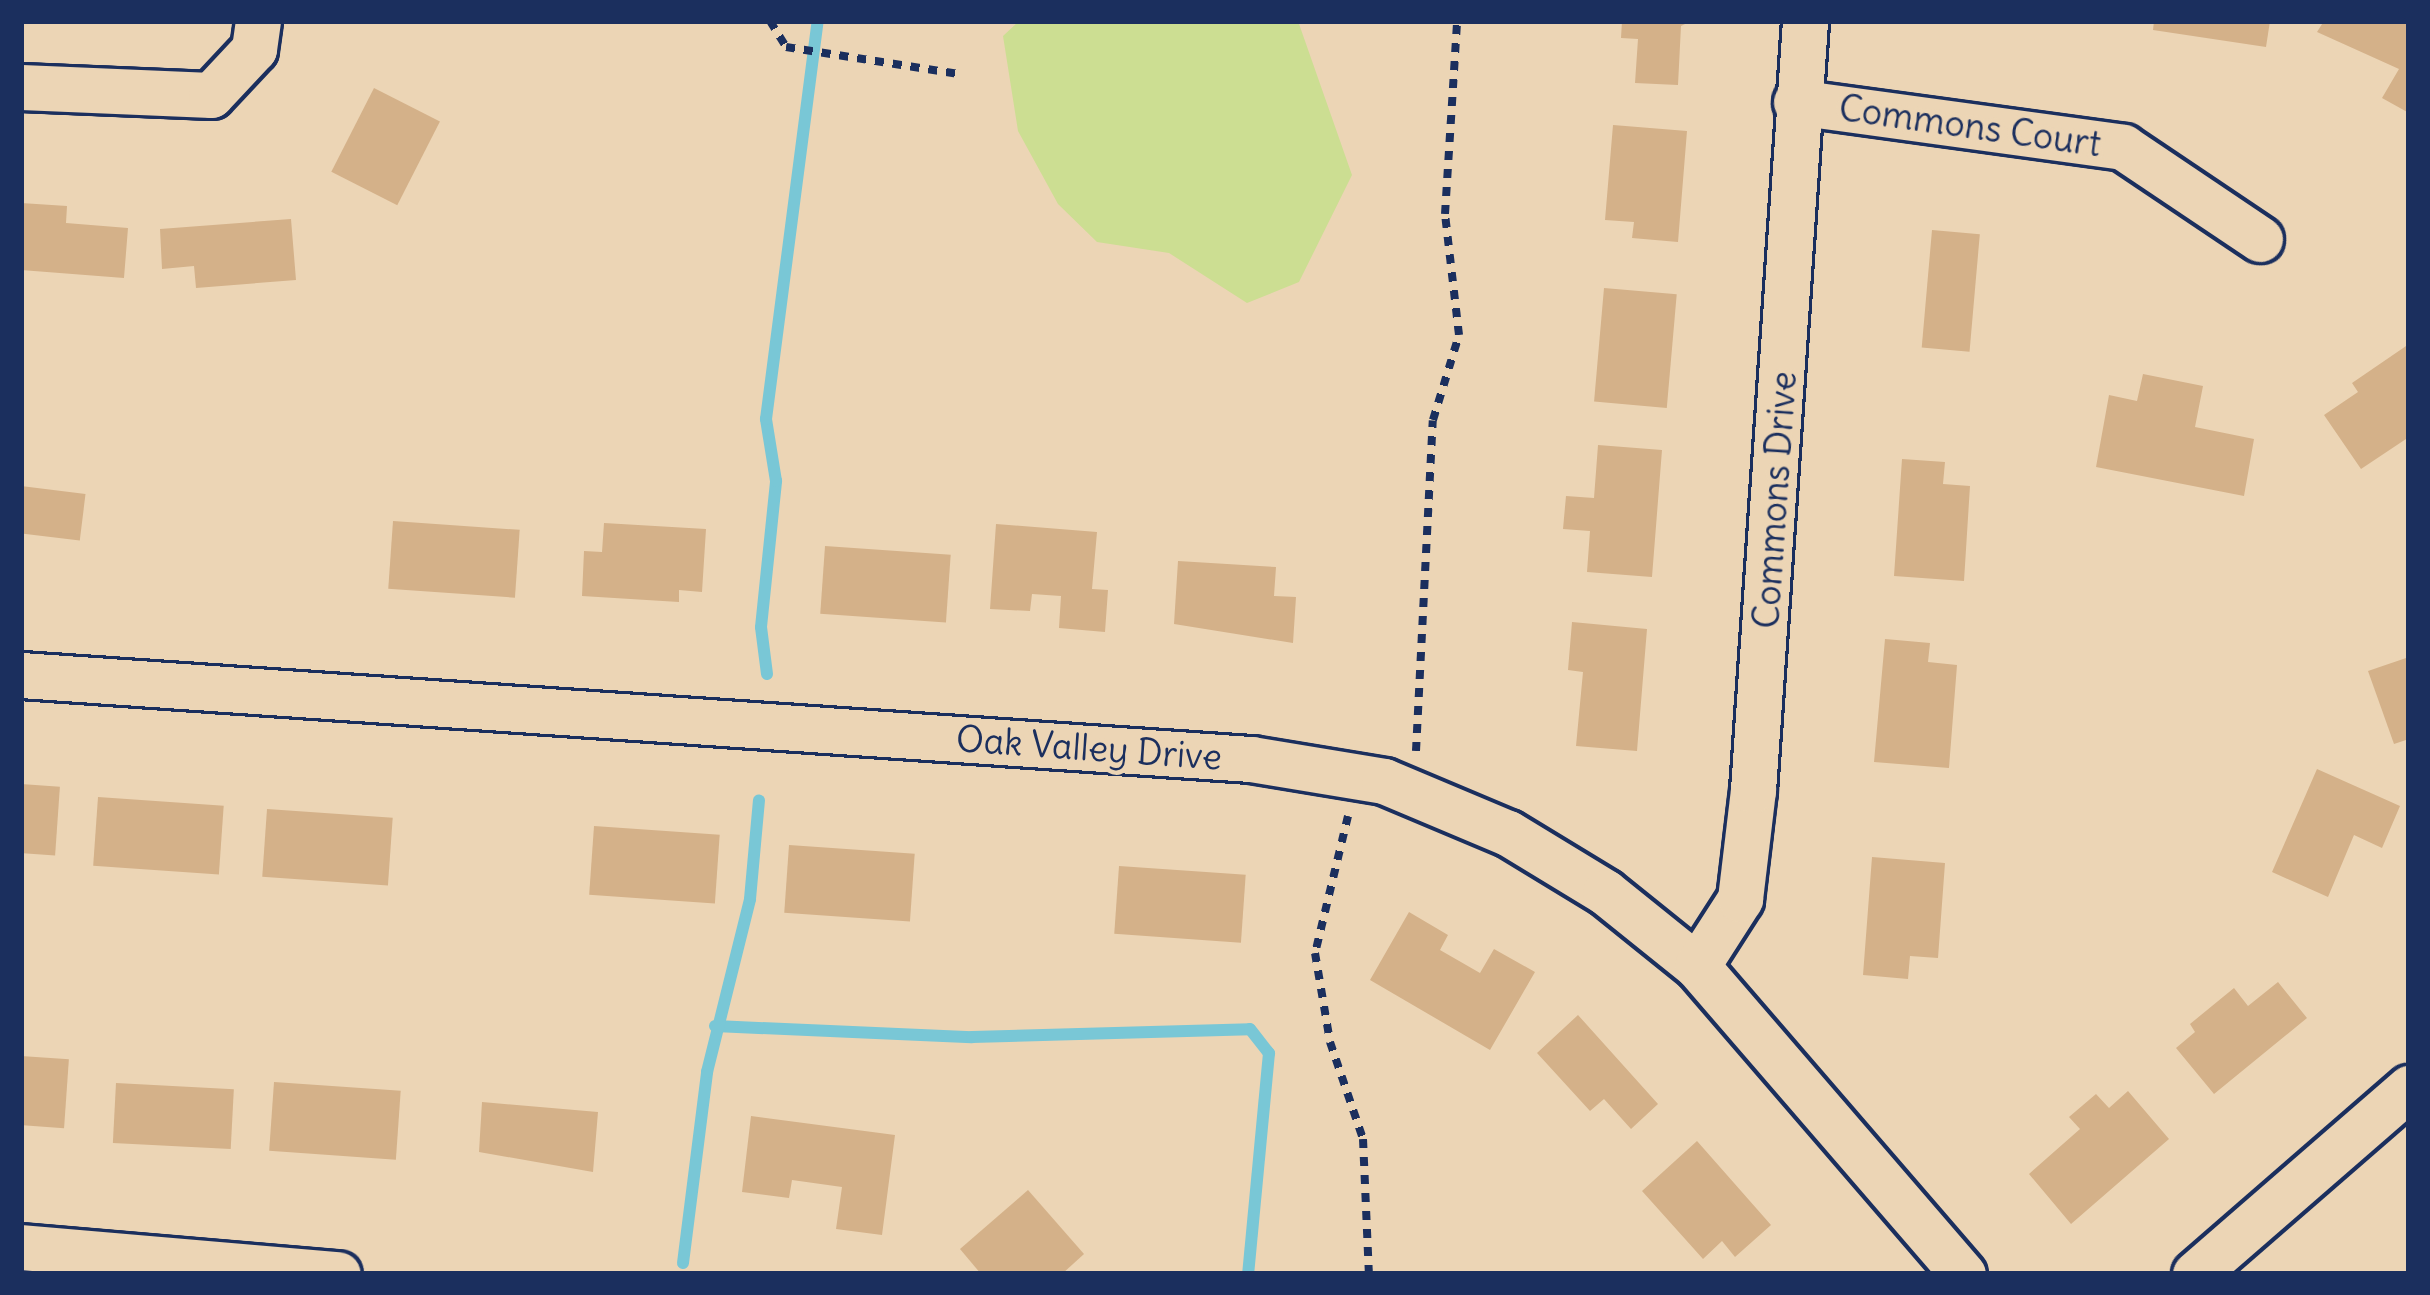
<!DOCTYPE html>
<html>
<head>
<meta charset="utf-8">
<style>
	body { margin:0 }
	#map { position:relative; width:2430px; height:1295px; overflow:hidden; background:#ecd5b5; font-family:Delius,sans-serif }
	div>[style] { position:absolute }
	.green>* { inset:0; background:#ccde92 }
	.stream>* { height:12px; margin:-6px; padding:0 6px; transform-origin:6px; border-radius:6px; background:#79c7d6 }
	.building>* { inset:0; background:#d4b189; transform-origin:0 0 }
	.path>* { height:8px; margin-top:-4px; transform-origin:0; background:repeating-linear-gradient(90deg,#1b2f5e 0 9px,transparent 0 18px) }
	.roads { filter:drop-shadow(3px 0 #1b2f5e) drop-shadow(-3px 0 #1b2f5e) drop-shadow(0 3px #1b2f5e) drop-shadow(0 -3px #1b2f5e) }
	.minor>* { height:45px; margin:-22.5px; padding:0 22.5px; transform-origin:22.5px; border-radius:22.5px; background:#ecd5b5 }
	span { translate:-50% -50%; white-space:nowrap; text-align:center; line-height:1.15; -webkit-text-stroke:9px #ecd5b5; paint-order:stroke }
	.street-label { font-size:36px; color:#1b2f5e }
	.frame { position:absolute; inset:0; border:24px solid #1b2f5e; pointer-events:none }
</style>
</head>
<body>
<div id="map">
	<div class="green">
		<div style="clip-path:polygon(1019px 21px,1298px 21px,1352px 175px,1299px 282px,1247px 303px,1169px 253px,1097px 242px,1058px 204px,1018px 131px,1003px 36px)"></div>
	</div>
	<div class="stream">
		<div style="left:767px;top:674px;width:47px;rotate:-97.3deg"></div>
		<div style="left:761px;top:627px;width:147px;rotate:-84.1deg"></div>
		<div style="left:776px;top:481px;width:63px;rotate:-99.2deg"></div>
		<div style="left:766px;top:419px;width:401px;rotate:-82.6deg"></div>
		<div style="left:715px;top:1026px;width:257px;rotate:2.5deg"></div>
		<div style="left:972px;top:1037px;width:278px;rotate:-1.6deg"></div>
		<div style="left:1250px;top:1029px;width:31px;rotate:52deg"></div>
		<div style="left:1269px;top:1053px;width:222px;rotate:95.4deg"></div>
		<div style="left:683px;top:1263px;width:193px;rotate:-82.8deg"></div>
		<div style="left:707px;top:1072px;width:178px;rotate:-76deg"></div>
		<div style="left:750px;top:899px;width:99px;rotate:-84.8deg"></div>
	</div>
	<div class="building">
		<div style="clip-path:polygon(1622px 21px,1691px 21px,1681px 26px,1678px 85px,1635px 83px,1638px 39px,1621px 38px)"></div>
		<div style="clip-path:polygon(2154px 21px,2270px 21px,2266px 47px,2153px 30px)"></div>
		<div style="clip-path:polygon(2324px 21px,2409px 21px,2409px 113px,2382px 98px,2399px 69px,2317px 32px)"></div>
		<div style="left:374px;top:88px;width:74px;height:94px;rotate:27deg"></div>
		<div style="clip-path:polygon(1613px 125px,1687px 131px,1678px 242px,1632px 238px,1634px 222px,1605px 220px)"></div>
		<div style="clip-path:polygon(21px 203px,67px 206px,66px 223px,128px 228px,124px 278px,21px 270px)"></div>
		<div style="clip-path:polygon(291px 219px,296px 280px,196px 288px,194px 266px,162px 269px,160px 229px)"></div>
		<div style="left:1932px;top:230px;width:48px;height:118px;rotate:5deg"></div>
		<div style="left:1604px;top:288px;width:73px;height:114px;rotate:5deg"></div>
		<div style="clip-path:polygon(2409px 344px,2409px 437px,2361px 469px,2324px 415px,2358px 392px,2352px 383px)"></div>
		<div style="clip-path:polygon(2143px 374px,2203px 386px,2195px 427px,2254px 439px,2244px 496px,2096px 467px,2109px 395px,2137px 401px)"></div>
		<div style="clip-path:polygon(1598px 445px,1662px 450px,1652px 577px,1587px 572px,1590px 531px,1563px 529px,1566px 496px,1594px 498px)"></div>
		<div style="clip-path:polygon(1902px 459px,1945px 462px,1943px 484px,1970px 486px,1964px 581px,1894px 576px)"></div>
		<div style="left:21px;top:486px;width:65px;height:47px;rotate:7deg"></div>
		<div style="left:393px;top:521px;width:127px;height:68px;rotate:4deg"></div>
		<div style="clip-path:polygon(604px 523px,706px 529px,702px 592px,679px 590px,679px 602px,582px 596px,584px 551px,602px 552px)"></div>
		<div style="clip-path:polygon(996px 524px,1097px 532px,1092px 589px,1108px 590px,1105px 632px,1059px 628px,1061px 596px,1032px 594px,1030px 611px,990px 609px)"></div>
		<div style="left:825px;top:546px;width:126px;height:68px;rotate:4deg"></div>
		<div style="clip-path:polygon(1178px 561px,1276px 567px,1274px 596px,1296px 597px,1293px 643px,1174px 624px)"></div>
		<div style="clip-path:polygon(1572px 622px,1647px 629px,1637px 751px,1576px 746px,1583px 672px,1568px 670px)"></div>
		<div style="clip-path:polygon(1885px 639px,1930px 643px,1928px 662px,1957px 665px,1949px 768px,1874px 762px)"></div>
		<div style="clip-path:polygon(2409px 657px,2409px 739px,2394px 744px,2368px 671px)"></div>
		<div style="clip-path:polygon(2317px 769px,2400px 806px,2382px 848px,2354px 835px,2328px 897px,2272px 872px)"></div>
		<div style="left:21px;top:784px;width:39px;height:69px;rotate:4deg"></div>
		<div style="left:98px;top:797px;width:126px;height:69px;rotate:4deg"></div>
		<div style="left:267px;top:809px;width:126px;height:68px;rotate:4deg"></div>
		<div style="left:594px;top:826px;width:126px;height:69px;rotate:4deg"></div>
		<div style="left:789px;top:845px;width:126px;height:68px;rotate:4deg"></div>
		<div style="clip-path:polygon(1872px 857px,1945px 863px,1938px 958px,1910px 956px,1908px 979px,1863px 975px)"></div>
		<div style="left:1119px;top:866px;width:127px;height:68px;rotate:4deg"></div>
		<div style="clip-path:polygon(1409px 912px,1448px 935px,1440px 950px,1480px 973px,1494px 949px,1535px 972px,1490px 1050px,1370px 980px)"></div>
		<div style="clip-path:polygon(2278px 982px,2307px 1018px,2214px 1094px,2176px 1048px,2195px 1032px,2190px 1024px,2234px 988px,2248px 1006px)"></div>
		<div style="clip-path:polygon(1578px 1015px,1658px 1104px,1631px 1129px,1604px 1099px,1590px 1111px,1537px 1053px)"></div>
		<div style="left:21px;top:1056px;width:48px;height:69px;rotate:4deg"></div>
		<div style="left:274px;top:1082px;width:127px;height:69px;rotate:4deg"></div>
		<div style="left:116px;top:1083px;width:118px;height:60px;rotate:3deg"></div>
		<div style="clip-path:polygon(2128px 1091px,2169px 1139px,2071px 1224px,2029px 1174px,2080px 1129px,2069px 1117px,2096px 1094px,2109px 1108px)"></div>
		<div style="clip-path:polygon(482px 1102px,598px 1112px,593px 1172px,479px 1152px)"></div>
		<div style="clip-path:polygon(751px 1116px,895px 1135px,882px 1235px,836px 1229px,842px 1187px,792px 1180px,789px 1198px,742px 1192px)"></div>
		<div style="clip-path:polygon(1697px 1141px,1771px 1225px,1735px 1257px,1722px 1241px,1703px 1259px,1642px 1191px)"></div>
		<div style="clip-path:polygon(1028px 1190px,1084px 1254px,1062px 1274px,981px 1274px,960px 1249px)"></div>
	</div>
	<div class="path">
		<div style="left:770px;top:21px;width:31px;rotate:58deg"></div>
		<div style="left:786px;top:47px;width:175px;rotate:8.9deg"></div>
		<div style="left:1416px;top:751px;width:331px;rotate:-87.1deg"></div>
		<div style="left:1433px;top:420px;width:89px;rotate:-73deg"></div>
		<div style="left:1459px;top:335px;width:122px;rotate:-96.6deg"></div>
		<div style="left:1445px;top:214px;width:193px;rotate:-86.4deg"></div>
		<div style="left:1348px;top:816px;width:141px;rotate:103.5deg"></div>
		<div style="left:1315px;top:953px;width:90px;rotate:80.4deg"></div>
		<div style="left:1330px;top:1042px;width:102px;rotate:71.2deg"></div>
		<div style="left:1363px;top:1139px;width:135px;rotate:87.5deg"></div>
	</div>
	<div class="roads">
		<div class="minor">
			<div style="left:21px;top:87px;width:190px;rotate:2.4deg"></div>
			<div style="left:211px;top:95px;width:63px;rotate:-46.9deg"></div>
			<div style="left:254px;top:49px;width:28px;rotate:-82deg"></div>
			<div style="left:1796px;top:102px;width:330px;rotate:7.8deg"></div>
			<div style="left:2123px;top:147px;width:165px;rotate:33.9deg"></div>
			<div style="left:21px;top:675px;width:1233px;rotate:3.91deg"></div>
			<div style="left:1251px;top:759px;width:135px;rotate:9.4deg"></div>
			<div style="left:1384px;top:781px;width:134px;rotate:22.8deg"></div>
			<div style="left:1508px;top:833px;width:114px;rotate:31.3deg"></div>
			<div style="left:1605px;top:892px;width:118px;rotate:38.8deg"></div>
			<div style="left:1697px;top:966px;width:407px;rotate:49.2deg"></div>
			<div style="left:1697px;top:966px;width:80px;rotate:-57.3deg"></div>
			<div style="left:1740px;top:899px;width:110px;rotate:-83.2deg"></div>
			<div style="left:1753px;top:790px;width:771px;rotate:-86.13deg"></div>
			<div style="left:21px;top:1247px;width:318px;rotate:4.9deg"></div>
			<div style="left:2195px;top:1274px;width:284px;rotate:-41deg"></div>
		</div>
	</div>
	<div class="street-label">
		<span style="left:1970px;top:126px;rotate:8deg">Commons Court</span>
		<span style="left:1775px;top:500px;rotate:-86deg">Commons Drive</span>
		<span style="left:1089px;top:748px;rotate:4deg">Oak Valley Drive</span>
	</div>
	<div class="frame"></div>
</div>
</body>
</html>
